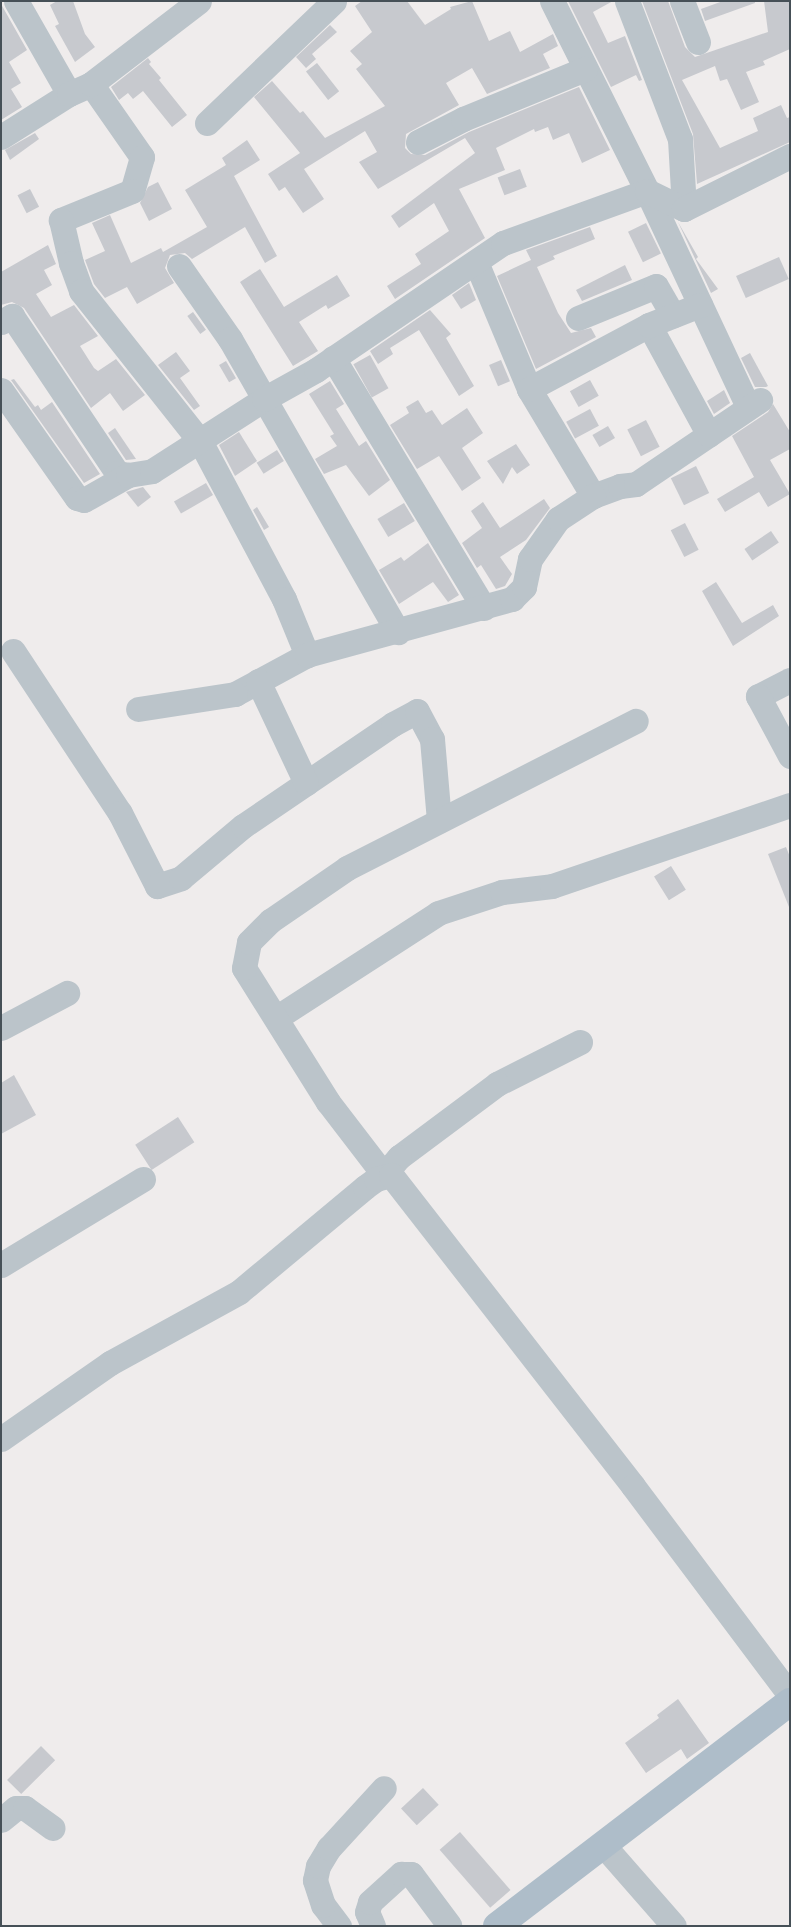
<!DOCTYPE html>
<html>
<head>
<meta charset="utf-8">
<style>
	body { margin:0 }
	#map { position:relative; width:791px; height:1927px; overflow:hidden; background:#efecec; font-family:Overpass,sans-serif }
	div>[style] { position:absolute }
	.building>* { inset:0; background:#c7c9ce; transform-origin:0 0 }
	.minor>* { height:25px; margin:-12.5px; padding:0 12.5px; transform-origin:12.5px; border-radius:12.5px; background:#bbc4ca }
	.major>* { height:28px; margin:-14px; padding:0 14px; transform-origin:14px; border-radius:14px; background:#aebdc9 }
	span { translate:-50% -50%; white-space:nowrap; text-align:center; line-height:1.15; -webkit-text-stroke:4px #fff; paint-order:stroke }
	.frame { position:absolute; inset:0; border:2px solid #465057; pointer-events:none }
</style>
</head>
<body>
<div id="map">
	<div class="building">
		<div style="clip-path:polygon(57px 1px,73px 1px,85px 34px,95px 47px,75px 62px,55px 26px,59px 24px,50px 5px)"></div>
		<div style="clip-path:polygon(362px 1px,407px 1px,425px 25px,451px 9px,450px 7px,472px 1px,489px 41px,510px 31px,520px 52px,553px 34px,558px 46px,543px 54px,550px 68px,487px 94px,472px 68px,446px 83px,459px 105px,406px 134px,405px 148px,411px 154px,425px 155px,469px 132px,579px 87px,610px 150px,582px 163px,569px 133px,553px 140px,548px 127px,535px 132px,534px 129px,496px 148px,505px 170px,459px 189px,485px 238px,395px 299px,387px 286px,421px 264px,415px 254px,449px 231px,434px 203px,399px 228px,391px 216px,475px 153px,465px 138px,378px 189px,359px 162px,377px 152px,365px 131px,304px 169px,324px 199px,303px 213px,285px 187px,279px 191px,268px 174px,300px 153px,254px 97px,272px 81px,300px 113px,303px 111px,325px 138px,385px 106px,356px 69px,362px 64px,350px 51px,372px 32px,355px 6px)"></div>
		<div style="clip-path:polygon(568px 1px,613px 1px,593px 12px,608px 43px,625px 36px,642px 80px,639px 81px,636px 75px,611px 87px)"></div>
		<div style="clip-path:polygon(642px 1px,668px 1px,685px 47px,695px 57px,768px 32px,764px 1px,790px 1px,790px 49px,763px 61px,765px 65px,746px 72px,759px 102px,741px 110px,727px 79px,720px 81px,715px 66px,682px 80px,720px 148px,758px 131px,753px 118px,781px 105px,787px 118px,790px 117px,790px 142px,697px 184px,693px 134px)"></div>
		<div style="clip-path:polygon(723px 1px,755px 1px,755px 3px,705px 21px,701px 9px)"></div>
		<div style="clip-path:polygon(1px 4px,27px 50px,9px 62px,21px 83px,11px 89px,22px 107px,1px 120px)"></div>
		<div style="clip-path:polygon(330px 25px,337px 32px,312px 54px,316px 59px,306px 68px,296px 57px)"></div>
		<div style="clip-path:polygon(148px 58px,151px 62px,149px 64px,161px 78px,159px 80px,187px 115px,172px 127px,143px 91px,133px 99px,128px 93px,119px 100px,111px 87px)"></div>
		<div style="left:317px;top:63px;width:36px;height:14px;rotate:52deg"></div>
		<div style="clip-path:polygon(35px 133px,39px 139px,10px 160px,5px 150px)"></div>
		<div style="clip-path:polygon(247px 140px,260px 160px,234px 176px,277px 256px,265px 263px,245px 227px,192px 259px,185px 253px,170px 255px,165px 268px,174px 283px,137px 304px,127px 287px,105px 298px,94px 284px,85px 260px,105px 251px,92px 223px,110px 215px,131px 263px,161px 248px,163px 252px,207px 227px,185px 190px,226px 165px,222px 158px)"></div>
		<div style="left:520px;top:169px;width:19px;height:24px;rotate:69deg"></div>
		<div style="clip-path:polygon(158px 182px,172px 209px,149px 221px,140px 203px,148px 187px)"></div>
		<div style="left:30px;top:189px;width:20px;height:14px;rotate:63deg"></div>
		<div style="clip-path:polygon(678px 222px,698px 257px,696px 259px,718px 289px,711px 293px)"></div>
		<div style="left:646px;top:223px;width:34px;height:20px;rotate:64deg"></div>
		<div style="clip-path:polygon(590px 227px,595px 239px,553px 256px,555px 259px,537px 267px,558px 313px,571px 333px,591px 328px,596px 337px,536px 369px,497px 276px,531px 260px,526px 250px)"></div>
		<div style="clip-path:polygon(48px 245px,56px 264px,44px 270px,52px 285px,36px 294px,51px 317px,74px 305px,98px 336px,80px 346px,94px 368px,98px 371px,116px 359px,145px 395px,123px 411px,110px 393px,91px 408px,24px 308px,12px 302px,1px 305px,1px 272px)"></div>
		<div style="left:779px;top:257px;width:24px;height:47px;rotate:66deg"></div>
		<div style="clip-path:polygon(625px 265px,632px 280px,582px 301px,576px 290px)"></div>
		<div style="clip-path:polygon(260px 269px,284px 307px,337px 275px,350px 296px,328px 309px,326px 305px,299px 322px,318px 351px,293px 366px,240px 282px)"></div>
		<div style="clip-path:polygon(469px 283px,476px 300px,461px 309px,452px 295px)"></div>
		<div style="clip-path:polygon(430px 310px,451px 334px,446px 338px,474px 386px,459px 396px,419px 330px,390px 348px,393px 354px,378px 364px,370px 351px)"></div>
		<div style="left:193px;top:312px;width:22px;height:7px;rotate:54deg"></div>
		<div style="clip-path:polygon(176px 352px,190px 371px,180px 378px,200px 406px,194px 410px,158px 365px)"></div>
		<div style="clip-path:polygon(750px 353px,768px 386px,766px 387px,755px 387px,741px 358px)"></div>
		<div style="left:370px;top:355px;width:38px;height:19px;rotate:61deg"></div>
		<div style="left:501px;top:360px;width:23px;height:13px;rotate:67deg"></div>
		<div style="left:226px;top:361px;width:20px;height:8px;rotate:60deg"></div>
		<div style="clip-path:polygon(14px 379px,35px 407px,38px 405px,41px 410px,52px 402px,100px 474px,84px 483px,11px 380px)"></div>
		<div style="left:590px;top:380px;width:18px;height:23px;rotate:61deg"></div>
		<div style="clip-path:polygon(330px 381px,344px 404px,336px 409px,359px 446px,366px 441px,390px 480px,369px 496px,346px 465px,324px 474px,315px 459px,337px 446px,330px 436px,334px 434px,309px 394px)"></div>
		<div style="clip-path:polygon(724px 390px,730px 403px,714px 414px,707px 401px)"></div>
		<div style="clip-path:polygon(418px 400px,426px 413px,432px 410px,442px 425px,467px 408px,483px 433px,462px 448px,481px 478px,462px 491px,439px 456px,417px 469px,390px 425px,409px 413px,406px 407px)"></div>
		<div style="clip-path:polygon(773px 404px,790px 432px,790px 449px,770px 460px,790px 494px,768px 507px,759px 492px,725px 512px,717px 499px,754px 477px,732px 436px,768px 412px)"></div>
		<div style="left:590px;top:409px;width:19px;height:27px;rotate:62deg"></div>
		<div style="left:646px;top:420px;width:30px;height:21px;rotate:63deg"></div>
		<div style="left:608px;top:426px;width:14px;height:18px;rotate:60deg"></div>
		<div style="clip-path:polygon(115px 428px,136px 459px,126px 460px,108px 433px)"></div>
		<div style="clip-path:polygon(239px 432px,257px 461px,235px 476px,219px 445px)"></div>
		<div style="clip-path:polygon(516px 444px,530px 465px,517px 474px,512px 467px,503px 484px,487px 461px)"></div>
		<div style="left:277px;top:450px;width:13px;height:24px;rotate:58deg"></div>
		<div style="left:696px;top:466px;width:30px;height:28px;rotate:64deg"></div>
		<div style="left:206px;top:483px;width:14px;height:37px;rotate:60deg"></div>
		<div style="clip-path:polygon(143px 487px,151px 497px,138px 507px,126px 492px)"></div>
		<div style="clip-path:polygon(544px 499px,550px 508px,526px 540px,500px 557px,512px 574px,505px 586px,496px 589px,481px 565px,477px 568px,462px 543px,482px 528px,471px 511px,483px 502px,500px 528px)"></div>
		<div style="left:404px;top:503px;width:21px;height:31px;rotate:59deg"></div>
		<div style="clip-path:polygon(257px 507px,269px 527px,264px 530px,253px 510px)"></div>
		<div style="left:685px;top:523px;width:30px;height:16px;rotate:63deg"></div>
		<div style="left:771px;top:531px;width:14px;height:32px;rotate:56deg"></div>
		<div style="clip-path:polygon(428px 543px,459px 595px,448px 602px,433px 582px,399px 604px,379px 570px,401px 557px,404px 561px)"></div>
		<div style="clip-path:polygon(716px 582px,742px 623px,773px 605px,779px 616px,733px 646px,702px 591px)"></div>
		<div style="clip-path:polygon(786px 847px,790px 857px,789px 907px,768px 854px)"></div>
		<div style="left:671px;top:866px;width:28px;height:20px;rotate:58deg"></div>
		<div style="clip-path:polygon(14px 1075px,36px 1115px,1px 1134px,1px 1083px)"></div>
		<div style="left:178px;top:1117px;width:30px;height:51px;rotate:57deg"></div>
		<div style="clip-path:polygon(678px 1699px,709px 1743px,687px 1759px,681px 1749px,646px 1773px,625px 1743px,659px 1718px,657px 1715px)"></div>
		<div style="left:41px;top:1746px;width:20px;height:48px;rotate:45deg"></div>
		<div style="left:423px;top:1788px;width:23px;height:30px;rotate:47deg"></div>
		<div style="left:460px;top:1832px;width:77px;height:27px;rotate:49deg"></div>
	</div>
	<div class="minor">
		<div style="left:16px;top:1px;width:107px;rotate:60.3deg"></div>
		<div style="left:552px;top:1px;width:212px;rotate:63.4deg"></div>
		<div style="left:647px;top:191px;width:238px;rotate:64.9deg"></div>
		<div style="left:627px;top:1px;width:148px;rotate:69deg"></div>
		<div style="left:680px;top:139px;width:70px;rotate:86.7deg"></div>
		<div style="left:682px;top:1px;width:44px;rotate:68.7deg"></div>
		<div style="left:91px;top:84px;width:89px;rotate:55.1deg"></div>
		<div style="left:142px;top:157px;width:35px;rotate:106deg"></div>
		<div style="left:132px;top:191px;width:77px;rotate:157.8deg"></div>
		<div style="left:61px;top:220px;width:44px;rotate:76.9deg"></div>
		<div style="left:71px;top:263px;width:30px;rotate:70deg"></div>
		<div style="left:81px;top:291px;width:191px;rotate:51.6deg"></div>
		<div style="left:200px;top:441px;width:179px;rotate:62deg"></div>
		<div style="left:284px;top:599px;width:61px;rotate:67.7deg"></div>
		<div style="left:307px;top:655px;width:82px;rotate:151.6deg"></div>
		<div style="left:235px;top:694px;width:98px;rotate:171.2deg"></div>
		<div style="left:207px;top:123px;width:176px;rotate:-43.8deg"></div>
		<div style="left:1px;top:137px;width:80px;rotate:-32.3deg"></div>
		<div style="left:69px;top:94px;width:24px;rotate:-24deg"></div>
		<div style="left:91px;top:84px;width:136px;rotate:-37.5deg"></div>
		<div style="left:418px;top:142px;width:51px;rotate:-27.1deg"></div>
		<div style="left:463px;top:119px;width:132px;rotate:-22.3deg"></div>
		<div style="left:476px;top:262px;width:138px;rotate:67.3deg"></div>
		<div style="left:529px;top:389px;width:125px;rotate:59.1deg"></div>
		<div style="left:593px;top:496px;width:29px;rotate:-20deg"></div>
		<div style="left:620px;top:486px;width:16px;rotate:-7deg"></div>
		<div style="left:636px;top:484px;width:150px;rotate:-34.1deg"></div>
		<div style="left:179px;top:266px;width:89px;rotate:55.1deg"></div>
		<div style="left:230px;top:339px;width:338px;rotate:60.2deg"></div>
		<div style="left:578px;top:318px;width:84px;rotate:-22.3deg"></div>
		<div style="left:656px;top:286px;width:34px;rotate:60deg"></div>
		<div style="left:1px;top:322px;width:13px;rotate:-29deg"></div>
		<div style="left:12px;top:316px;width:189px;rotate:56.2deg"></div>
		<div style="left:117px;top:473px;width:11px;rotate:10deg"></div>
		<div style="left:649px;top:325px;width:125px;rotate:61.4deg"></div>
		<div style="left:333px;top:358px;width:292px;rotate:58.9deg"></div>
		<div style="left:529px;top:389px;width:136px;rotate:-28.1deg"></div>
		<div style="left:649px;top:325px;width:55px;rotate:-21.4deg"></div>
		<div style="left:1px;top:390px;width:132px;rotate:54.9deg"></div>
		<div style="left:77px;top:498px;width:7px;rotate:16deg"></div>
		<div style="left:84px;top:500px;width:51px;rotate:-29.6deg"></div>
		<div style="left:128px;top:475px;width:24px;rotate:-9deg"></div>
		<div style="left:152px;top:471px;width:133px;rotate:-32.7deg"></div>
		<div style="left:264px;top:399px;width:60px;rotate:-29.1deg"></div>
		<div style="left:316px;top:370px;width:226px;rotate:-34.2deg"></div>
		<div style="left:503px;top:243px;width:153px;rotate:-19.9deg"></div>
		<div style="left:647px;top:191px;width:41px;rotate:25.9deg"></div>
		<div style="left:684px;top:209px;width:119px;rotate:-26.6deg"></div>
		<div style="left:13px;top:651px;width:194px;rotate:56.6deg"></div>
		<div style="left:120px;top:813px;width:82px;rotate:63.1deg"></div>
		<div style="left:157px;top:886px;width:25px;rotate:-18deg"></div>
		<div style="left:181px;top:878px;width:81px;rotate:-40deg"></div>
		<div style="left:243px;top:826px;width:181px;rotate:-34.2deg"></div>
		<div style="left:393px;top:724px;width:27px;rotate:-28deg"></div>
		<div style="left:417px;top:711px;width:32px;rotate:62deg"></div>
		<div style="left:432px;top:739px;width:82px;rotate:85.1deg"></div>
		<div style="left:307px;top:655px;width:213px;rotate:-15.3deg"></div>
		<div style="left:512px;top:599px;width:17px;rotate:-45deg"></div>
		<div style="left:524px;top:587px;width:29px;rotate:-78deg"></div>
		<div style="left:530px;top:559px;width:49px;rotate:-55deg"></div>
		<div style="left:558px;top:519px;width:42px;rotate:-33.3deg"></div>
		<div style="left:790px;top:680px;width:36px;rotate:153deg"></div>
		<div style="left:758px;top:696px;width:68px;rotate:61.9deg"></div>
		<div style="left:258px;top:681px;width:113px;rotate:64.8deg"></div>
		<div style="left:276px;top:1018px;width:193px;rotate:-32.9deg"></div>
		<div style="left:438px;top:913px;width:67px;rotate:-18.2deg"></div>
		<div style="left:502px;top:892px;width:50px;rotate:-6.8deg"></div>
		<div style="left:552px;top:886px;width:251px;rotate:-18.8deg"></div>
		<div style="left:1px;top:1028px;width:75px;rotate:-27.9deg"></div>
		<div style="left:580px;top:1042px;width:93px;rotate:153.2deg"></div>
		<div style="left:497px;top:1084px;width:122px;rotate:143.3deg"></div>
		<div style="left:399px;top:1157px;width:23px;rotate:130deg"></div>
		<div style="left:384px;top:1175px;width:92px;rotate:-127.5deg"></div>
		<div style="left:328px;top:1102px;width:158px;rotate:-122.1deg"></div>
		<div style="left:244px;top:968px;width:26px;rotate:-79deg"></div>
		<div style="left:249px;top:942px;width:30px;rotate:-45deg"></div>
		<div style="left:270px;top:921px;width:93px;rotate:-34.5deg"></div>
		<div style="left:347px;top:868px;width:324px;rotate:-27deg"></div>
		<div style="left:1px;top:1265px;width:166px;rotate:-31.2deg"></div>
		<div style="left:1px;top:1439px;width:133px;rotate:-34.9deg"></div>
		<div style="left:110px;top:1363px;width:147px;rotate:-28.8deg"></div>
		<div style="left:239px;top:1292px;width:164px;rotate:-39.8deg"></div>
		<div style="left:365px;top:1187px;width:14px;rotate:-36deg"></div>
		<div style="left:376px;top:1179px;width:16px;rotate:-15deg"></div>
		<div style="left:391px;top:1175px;width:394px;rotate:52.1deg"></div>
		<div style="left:633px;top:1486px;width:261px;rotate:53.1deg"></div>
		<div style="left:1px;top:1820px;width:19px;rotate:-39deg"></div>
		<div style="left:16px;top:1808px;width:9px"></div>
		<div style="left:25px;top:1808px;width:34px;rotate:36deg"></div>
		<div style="left:604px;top:1846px;width:106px;rotate:48.8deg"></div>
		<div style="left:339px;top:1926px;width:26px;rotate:-127deg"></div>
		<div style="left:323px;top:1905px;width:26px;rotate:-108deg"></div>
		<div style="left:315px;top:1880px;width:14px;rotate:-78deg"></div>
		<div style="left:318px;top:1866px;width:21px;rotate:-59deg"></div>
		<div style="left:329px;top:1848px;width:81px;rotate:-47.5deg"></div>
		<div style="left:373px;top:1926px;width:15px;rotate:-113deg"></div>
		<div style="left:367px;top:1912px;width:10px;rotate:-73deg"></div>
		<div style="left:370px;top:1902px;width:42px;rotate:-42.1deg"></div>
		<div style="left:401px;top:1874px;width:10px"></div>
		<div style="left:411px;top:1874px;width:64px;rotate:53.3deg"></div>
	</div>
	<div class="major">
		<div style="left:497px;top:1926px;width:369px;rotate:-37.4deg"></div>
	</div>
	<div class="frame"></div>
</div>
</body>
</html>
